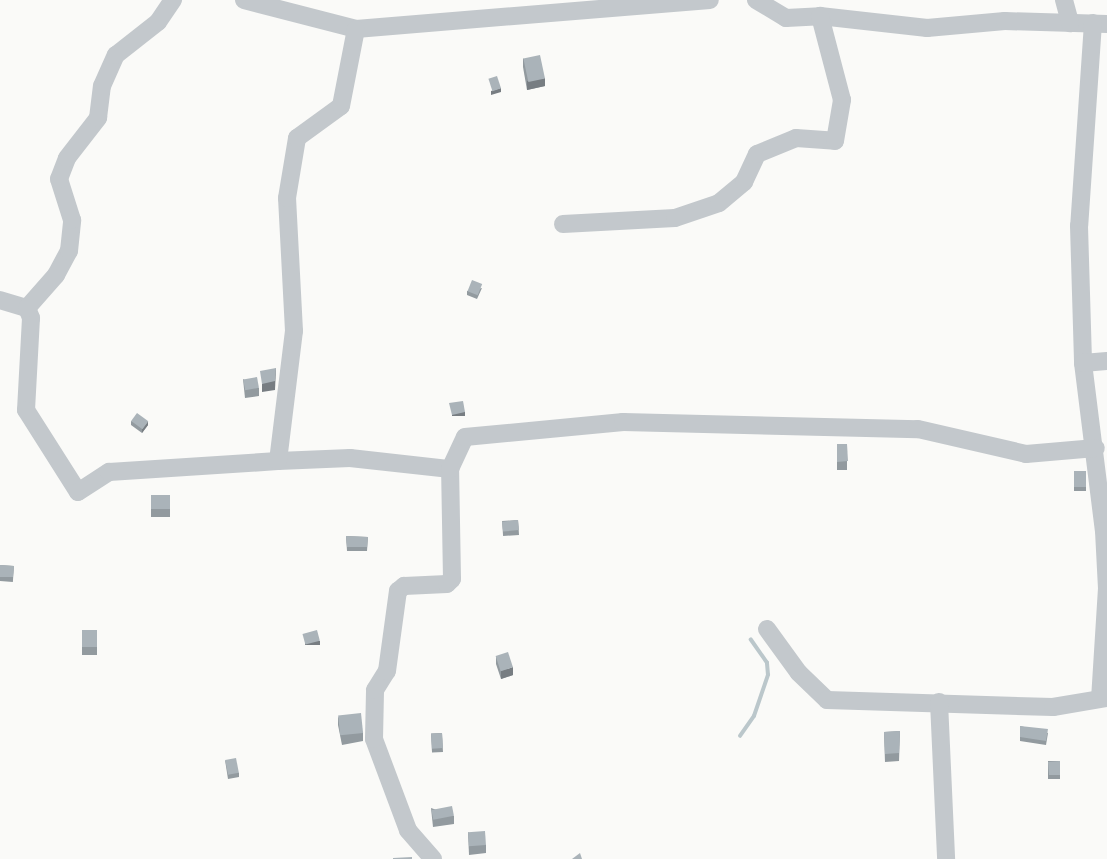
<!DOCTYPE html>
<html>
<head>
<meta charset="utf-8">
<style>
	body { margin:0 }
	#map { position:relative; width:1107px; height:859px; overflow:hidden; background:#fafaf8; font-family:"Titillium Web",sans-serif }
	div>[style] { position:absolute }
	.stream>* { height:3.5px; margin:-1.75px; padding:0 1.75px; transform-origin:1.75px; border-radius:1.75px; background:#bbc7cb }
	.minor>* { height:18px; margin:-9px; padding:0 9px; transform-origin:9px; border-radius:9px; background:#c3c8cc }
	.wall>* { inset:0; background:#929a9f; transform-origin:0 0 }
	.shaded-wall>* { inset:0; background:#777d82; transform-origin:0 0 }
	.building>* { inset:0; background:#aab3b9; transform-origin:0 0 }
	span { translate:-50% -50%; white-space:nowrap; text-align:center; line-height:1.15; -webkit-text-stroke:7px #fff; paint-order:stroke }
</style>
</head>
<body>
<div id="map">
	<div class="stream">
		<div style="left:740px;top:736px;width:24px;rotate:-55deg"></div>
		<div style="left:754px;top:716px;width:43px;rotate:-71.1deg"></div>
		<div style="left:768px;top:675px;width:12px;rotate:-95deg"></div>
		<div style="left:767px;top:663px;width:28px;rotate:-125deg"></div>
	</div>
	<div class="minor">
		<div style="left:244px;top:0;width:116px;rotate:14.5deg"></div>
		<div style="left:356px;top:29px;width:355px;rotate:-4.7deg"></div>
		<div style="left:756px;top:0;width:35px;rotate:31deg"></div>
		<div style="left:786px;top:18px;width:34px;rotate:-3deg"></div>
		<div style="left:820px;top:16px;width:108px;rotate:6.4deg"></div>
		<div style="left:927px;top:28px;width:78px;rotate:-5.1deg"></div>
		<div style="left:1005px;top:21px;width:102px;rotate:1.7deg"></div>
		<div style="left:1064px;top:0;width:24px;rotate:75deg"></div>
		<div style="left:1093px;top:23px;width:203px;rotate:93.9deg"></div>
		<div style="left:1079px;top:226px;width:137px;rotate:88.3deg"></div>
		<div style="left:1083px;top:363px;width:169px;rotate:82.9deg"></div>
		<div style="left:1104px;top:531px;width:57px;rotate:87deg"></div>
		<div style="left:1107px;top:588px;width:110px;rotate:93.6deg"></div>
		<div style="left:563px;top:224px;width:112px;rotate:-3.1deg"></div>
		<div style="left:675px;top:218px;width:46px;rotate:-18.8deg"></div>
		<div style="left:719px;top:203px;width:33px;rotate:-40deg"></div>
		<div style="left:744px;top:182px;width:31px;rotate:-65deg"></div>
		<div style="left:757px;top:154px;width:42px;rotate:-22.3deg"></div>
		<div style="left:796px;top:138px;width:39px;rotate:4deg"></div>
		<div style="left:835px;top:141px;width:42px;rotate:-80.3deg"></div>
		<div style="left:842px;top:100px;width:87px;rotate:-104.7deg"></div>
		<div style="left:0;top:300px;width:28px;rotate:17deg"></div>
		<div style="left:27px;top:308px;width:11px;rotate:68deg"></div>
		<div style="left:31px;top:318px;width:92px;rotate:93.1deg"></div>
		<div style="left:26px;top:410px;width:97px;rotate:57.6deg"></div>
		<div style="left:78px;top:492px;width:37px;rotate:-33deg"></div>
		<div style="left:109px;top:472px;width:169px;rotate:-3.7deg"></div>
		<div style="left:278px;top:461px;width:72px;rotate:-2.4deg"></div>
		<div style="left:350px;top:458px;width:101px;rotate:6.3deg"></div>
		<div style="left:27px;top:308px;width:44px;rotate:-48.7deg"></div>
		<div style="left:56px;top:275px;width:27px;rotate:-62deg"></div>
		<div style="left:69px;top:251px;width:31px;rotate:-84deg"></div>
		<div style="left:72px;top:220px;width:43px;rotate:-107.6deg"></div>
		<div style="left:59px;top:179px;width:22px;rotate:-69deg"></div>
		<div style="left:67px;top:158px;width:51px;rotate:-52.2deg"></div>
		<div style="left:98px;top:118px;width:32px;rotate:-83deg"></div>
		<div style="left:102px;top:86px;width:34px;rotate:-66deg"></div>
		<div style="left:116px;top:55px;width:53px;rotate:-38.2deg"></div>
		<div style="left:158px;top:22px;width:27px;rotate:-56deg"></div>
		<div style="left:1083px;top:363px;width:24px;rotate:-5deg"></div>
		<div style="left:278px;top:461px;width:131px;rotate:-83deg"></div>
		<div style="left:294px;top:331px;width:133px;rotate:-93deg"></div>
		<div style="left:287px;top:198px;width:61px;rotate:-80.5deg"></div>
		<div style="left:297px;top:138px;width:54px;rotate:-36deg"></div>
		<div style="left:341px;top:106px;width:78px;rotate:-79deg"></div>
		<div style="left:767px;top:629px;width:54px;rotate:54deg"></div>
		<div style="left:799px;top:673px;width:39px;rotate:44deg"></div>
		<div style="left:827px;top:700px;width:226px;rotate:1.8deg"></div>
		<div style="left:1053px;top:707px;width:55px;rotate:-9.5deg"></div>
		<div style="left:939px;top:702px;width:157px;rotate:87.4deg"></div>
		<div style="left:433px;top:859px;width:38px;rotate:-131deg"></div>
		<div style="left:408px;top:830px;width:97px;rotate:-110.5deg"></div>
		<div style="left:374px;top:739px;width:49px;rotate:-88.8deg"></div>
		<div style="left:375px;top:690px;width:22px;rotate:-58deg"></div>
		<div style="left:387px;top:671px;width:81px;rotate:-82.2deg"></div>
		<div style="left:398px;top:591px;width:8px;rotate:-40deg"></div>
		<div style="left:404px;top:586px;width:43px;rotate:-2.7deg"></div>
		<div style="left:447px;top:584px;width:7px;rotate:-45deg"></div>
		<div style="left:452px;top:579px;width:110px;rotate:-91deg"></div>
		<div style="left:450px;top:469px;width:35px;rotate:-65deg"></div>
		<div style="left:465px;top:437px;width:159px;rotate:-5.4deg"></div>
		<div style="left:623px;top:422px;width:295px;rotate:1.4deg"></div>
		<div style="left:918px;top:429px;width:111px;rotate:13deg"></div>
		<div style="left:1026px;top:454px;width:70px;rotate:-4.9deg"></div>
	</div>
	<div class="wall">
		<div style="clip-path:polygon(523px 58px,545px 86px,527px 90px,523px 67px)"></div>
		<div style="clip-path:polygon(482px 288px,477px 299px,467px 295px,467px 291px)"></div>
		<div style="clip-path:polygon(243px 379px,259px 388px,259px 396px,245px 398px)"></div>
		<div style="clip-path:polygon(131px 421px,148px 425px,142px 433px,131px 425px)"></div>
		<div style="left:837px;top:444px;width:10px;height:26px"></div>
		<div style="left:1074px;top:471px;width:12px;height:20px"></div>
		<div style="left:151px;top:495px;width:19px;height:22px"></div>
		<div style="left:518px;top:520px;width:15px;height:16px;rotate:86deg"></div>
		<div style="clip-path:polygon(346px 536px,368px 537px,367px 551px,347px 551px)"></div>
		<div style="left:0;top:565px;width:14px;height:16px;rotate:4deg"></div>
		<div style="left:82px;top:630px;width:15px;height:25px"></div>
		<div style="clip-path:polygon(496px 656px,513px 675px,501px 679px,496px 664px)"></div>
		<div style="clip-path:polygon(338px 717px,363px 733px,363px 741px,342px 745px,338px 725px)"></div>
		<div style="clip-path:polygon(1020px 726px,1048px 733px,1046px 745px,1020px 741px)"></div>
		<div style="clip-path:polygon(900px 731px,899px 761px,885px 762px,884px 732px)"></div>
		<div style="left:442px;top:733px;width:19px;height:11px;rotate:87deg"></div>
		<div style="clip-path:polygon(225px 760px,239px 773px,239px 777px,228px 779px)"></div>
		<div style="left:1060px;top:761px;width:18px;height:12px;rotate:90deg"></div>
		<div style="clip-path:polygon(431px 808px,454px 816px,454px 824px,433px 827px)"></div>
		<div style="clip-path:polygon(468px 832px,486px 845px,486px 853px,469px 855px)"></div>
	</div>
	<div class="shaded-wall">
		<div style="clip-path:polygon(545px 78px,545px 86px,527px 90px,527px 81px)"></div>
		<div style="clip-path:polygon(501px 88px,501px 92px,491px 95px,491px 91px)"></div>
		<div style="clip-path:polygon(276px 368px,275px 390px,262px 392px,262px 384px)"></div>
		<div style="left:465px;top:412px;width:4px;height:13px;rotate:90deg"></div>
		<div style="clip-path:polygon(148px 421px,148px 425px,142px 433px,142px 429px)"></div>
		<div style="left:320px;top:641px;width:4px;height:15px;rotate:90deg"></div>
		<div style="clip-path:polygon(513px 667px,513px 675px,501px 679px,501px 671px)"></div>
	</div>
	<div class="building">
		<div style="left:540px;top:55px;width:24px;height:17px;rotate:78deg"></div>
		<div style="left:497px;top:76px;width:13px;height:9px;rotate:72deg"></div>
		<div style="left:472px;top:280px;width:11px;height:12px;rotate:22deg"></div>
		<div style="clip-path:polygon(276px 368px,275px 381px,262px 384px,260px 371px)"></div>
		<div style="left:257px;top:377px;width:11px;height:14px;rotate:80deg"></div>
		<div style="clip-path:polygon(463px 401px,465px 412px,452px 415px,449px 403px)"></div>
		<div style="left:137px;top:413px;width:14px;height:10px;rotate:36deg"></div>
		<div style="clip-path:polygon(837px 444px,847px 444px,848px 461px,837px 462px)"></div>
		<div style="left:1074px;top:471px;width:12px;height:16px"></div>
		<div style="left:151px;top:495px;width:19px;height:14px"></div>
		<div style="left:518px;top:520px;width:10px;height:16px;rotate:84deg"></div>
		<div style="clip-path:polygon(346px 536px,368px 537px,367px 547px,347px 547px)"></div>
		<div style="clip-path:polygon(0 565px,14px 566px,13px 577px,0 577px)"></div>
		<div style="left:82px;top:630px;width:15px;height:17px"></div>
		<div style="left:317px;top:630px;width:11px;height:15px;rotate:75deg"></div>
		<div style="left:508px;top:652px;width:16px;height:13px;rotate:72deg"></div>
		<div style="left:361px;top:713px;width:20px;height:23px;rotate:84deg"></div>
		<div style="clip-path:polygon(1020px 726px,1048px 729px,1046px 741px,1020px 737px)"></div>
		<div style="clip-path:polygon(900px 731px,899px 753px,885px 754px,884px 732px)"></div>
		<div style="left:442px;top:733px;width:15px;height:11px;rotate:86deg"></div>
		<div style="left:236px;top:758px;width:15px;height:11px;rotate:79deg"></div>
		<div style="clip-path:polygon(1060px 761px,1060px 775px,1049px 775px,1048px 762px)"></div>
		<div style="left:452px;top:806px;width:10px;height:21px;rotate:79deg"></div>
		<div style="left:485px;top:831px;width:14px;height:17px;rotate:86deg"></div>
		<div style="clip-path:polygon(580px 853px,582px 859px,572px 859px)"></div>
		<div style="clip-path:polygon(412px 857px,412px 859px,393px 859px,393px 858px)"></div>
	</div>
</div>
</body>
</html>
